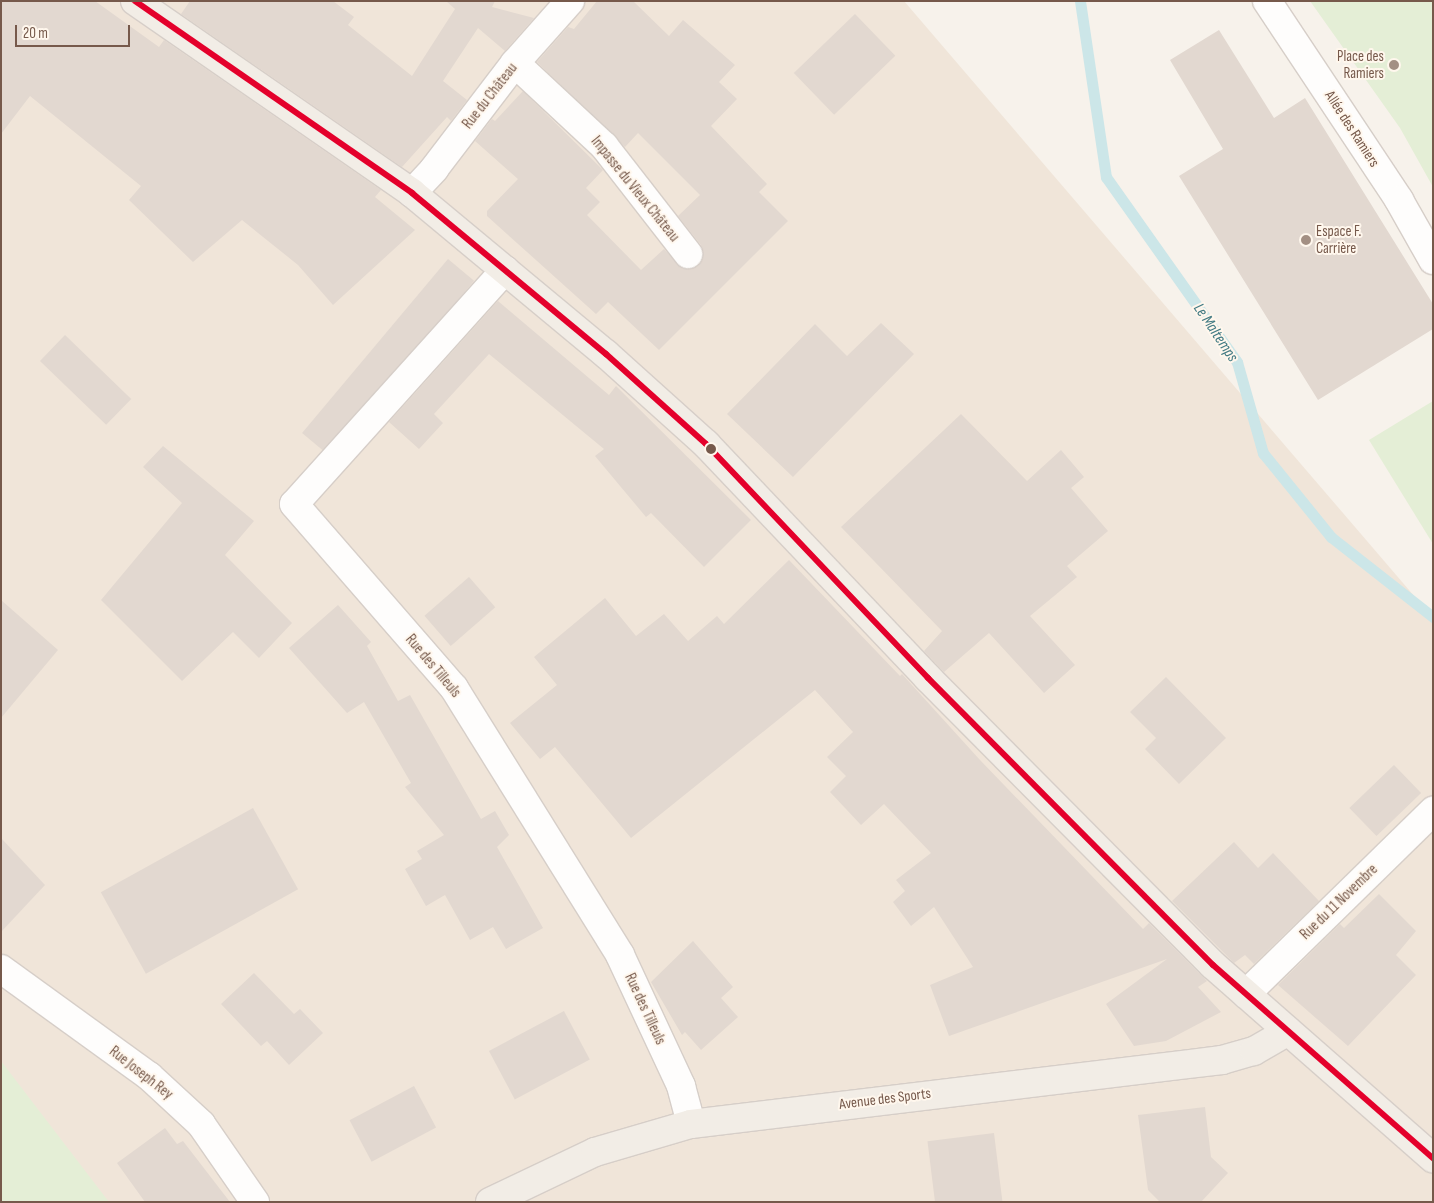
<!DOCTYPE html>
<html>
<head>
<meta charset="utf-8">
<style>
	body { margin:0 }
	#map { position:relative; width:1434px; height:1203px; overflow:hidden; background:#f7f2eb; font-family:"Sofia Sans Condensed",sans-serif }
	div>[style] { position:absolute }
	.residential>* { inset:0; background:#f0e5d9 }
	.green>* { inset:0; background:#e4eed6 }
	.stream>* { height:11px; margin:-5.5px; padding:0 5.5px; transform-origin:5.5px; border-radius:5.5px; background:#cce6e8 }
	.building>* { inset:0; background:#e2d8d0; transform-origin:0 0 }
	.roads { filter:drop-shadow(1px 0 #d6cec8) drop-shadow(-1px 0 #d6cec8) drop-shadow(0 1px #d6cec8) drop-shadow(0 -1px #d6cec8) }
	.minor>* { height:28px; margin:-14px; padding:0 14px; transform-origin:14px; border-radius:14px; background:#fefdfc }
	.major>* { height:28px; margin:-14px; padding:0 14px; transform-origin:14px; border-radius:14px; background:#f2ede6 }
	.bus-1>* { height:6px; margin:-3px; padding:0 3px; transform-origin:3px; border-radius:3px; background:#e4002b }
	.dots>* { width:14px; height:14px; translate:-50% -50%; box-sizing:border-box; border:2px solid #fff7ed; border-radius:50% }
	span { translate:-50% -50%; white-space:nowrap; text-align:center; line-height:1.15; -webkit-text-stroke:4px #fff7ed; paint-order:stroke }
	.poi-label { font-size:15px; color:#76594b }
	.right { translate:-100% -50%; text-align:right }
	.left { translate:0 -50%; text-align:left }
	.street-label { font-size:15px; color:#76594b }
	.water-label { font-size:16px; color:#417a83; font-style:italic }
	.frame { position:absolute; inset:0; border:2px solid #76594b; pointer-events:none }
	.scale { position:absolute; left:15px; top:25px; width:115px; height:22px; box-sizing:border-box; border:2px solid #76594b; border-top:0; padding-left:6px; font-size:15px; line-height:18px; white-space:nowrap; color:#76594b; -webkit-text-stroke:4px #fff7ed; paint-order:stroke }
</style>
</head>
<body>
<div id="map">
	<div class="residential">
		<div style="clip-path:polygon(1px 1px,904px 1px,1433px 618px,1433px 1202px,1px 1202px)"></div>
	</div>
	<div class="green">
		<div style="clip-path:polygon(1310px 1px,1433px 1px,1433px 187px,1400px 128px)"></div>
		<div style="clip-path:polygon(1433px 401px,1433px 544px,1369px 440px)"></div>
		<div style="clip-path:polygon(1px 1061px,109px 1202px,1px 1202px)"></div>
	</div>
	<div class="stream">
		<div style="left:1080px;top:1px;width:178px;rotate:81.6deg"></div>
		<div style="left:1106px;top:177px;width:227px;rotate:54.7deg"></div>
		<div style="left:1237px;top:362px;width:95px;rotate:74.1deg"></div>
		<div style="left:1263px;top:453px;width:108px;rotate:51deg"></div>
		<div style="left:1331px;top:537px;width:130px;rotate:38.1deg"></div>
	</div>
	<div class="building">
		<div style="clip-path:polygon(1px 1px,95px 1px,159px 47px,164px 40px,381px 190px,375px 197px,415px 230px,333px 305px,298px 265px,242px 220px,193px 262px,129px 200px,141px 186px,30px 96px,1px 134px)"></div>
		<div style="clip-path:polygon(190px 1px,333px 1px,354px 17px,348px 25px,412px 76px,455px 9px,446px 1px,495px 1px,492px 7px,534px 18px,505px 51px,478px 28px,443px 81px,467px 100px,451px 121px,447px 117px,402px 167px,181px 14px)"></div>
		<div style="clip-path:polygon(597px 1px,633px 1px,669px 36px,683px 20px,735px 65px,719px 82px,737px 99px,711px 126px,767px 184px,759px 192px,788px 221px,659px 350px,608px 302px,596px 314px,487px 216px,487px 211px,518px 179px,475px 141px,492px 119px,495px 121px,523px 91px,603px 170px,586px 188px,600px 202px,587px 215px,641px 270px,664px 249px,683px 269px,691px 269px,702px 260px,701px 245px,678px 216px,700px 195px,638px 133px,625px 147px,537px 62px,568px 27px,574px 29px)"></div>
		<div style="left:855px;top:14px;width:58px;height:85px;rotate:46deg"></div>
		<div style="clip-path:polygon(1219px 30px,1274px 118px,1305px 98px,1433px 304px,1433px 329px,1318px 400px,1179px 176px,1223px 149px,1170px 60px)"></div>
		<div style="left:448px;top:259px;width:34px;height:227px;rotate:40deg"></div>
		<div style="clip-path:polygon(498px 301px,609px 395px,616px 386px,751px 520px,704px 567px,651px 513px,646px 517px,595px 456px,604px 449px,489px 354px,434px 414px,443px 423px,419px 449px,389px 422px)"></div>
		<div style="clip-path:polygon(881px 323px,914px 354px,793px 477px,727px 414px,815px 324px,847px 356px)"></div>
		<div style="left:65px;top:335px;width:92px;height:36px;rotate:44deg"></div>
		<div style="clip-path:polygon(961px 414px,1027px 481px,1061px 450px,1084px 477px,1071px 488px,1108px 531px,1067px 566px,1077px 577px,1030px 616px,1075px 665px,1044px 693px,989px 633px,944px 672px,924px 651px,942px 631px,841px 527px)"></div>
		<div style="clip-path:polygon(163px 446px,254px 521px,225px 555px,292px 623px,259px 658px,233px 632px,182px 681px,101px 600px,182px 503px,143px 467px)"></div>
		<div style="clip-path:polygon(789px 560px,900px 676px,902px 674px,980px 760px,1143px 929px,1149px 923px,1207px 981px,1198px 987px,1221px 1012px,1166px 1041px,1134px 1046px,1106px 1004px,1167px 959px,949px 1036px,930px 985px,973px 967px,934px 907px,911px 926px,893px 902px,905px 891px,896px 880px,931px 853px,884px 804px,861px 825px,830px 792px,846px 776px,827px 757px,853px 732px,815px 690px,631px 838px,555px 747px,540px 759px,510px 723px,557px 685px,534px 657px,605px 598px,636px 636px,664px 614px,688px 641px,717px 616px,724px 624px)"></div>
		<div style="left:469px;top:577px;width:40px;height:59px;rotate:49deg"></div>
		<div style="clip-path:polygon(1px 600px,58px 650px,1px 718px)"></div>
		<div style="clip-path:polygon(338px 605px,371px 642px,367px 646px,398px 701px,410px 695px,481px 819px,495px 811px,509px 835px,497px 847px,543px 928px,506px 949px,493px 927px,470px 940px,445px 895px,426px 906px,405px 869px,422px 859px,417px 851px,444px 835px,405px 787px,411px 783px,364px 702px,347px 713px,289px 648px)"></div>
		<div style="clip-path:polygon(1166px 677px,1226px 738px,1179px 784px,1145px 749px,1156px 738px,1130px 712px)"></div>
		<div style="left:1394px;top:765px;width:39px;height:62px;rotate:46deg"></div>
		<div style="left:253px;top:808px;width:93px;height:174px;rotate:61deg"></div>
		<div style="clip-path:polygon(1px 838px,45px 885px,1px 932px)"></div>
		<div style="clip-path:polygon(1234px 842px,1258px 868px,1273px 853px,1319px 901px,1254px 964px,1245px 955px,1234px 963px,1172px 901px)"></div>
		<div style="clip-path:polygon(1379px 894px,1416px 931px,1396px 955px,1416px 975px,1348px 1046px,1278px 985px,1340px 924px,1344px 928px)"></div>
		<div style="clip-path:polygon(693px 941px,733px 987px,721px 998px,738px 1017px,701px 1050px,685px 1032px,682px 1035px,651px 982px)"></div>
		<div style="clip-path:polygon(254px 973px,294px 1014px,300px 1009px,323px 1033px,289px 1065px,267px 1041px,261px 1046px,221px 1004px)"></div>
		<div style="left:564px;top:1011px;width:55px;height:85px;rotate:62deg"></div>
		<div style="left:414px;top:1086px;width:47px;height:73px;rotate:62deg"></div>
		<div style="clip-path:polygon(1205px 1107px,1211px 1157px,1228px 1173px,1201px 1202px,1160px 1202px,1148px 1190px,1138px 1115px)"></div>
		<div style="clip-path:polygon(165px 1128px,177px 1144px,183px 1141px,230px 1202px,145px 1202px,117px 1163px)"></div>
		<div style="left:994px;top:1133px;width:69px;height:67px;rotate:83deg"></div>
	</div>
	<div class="roads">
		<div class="minor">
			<div style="left:1267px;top:1px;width:239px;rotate:56.4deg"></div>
			<div style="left:1399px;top:200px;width:69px;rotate:60.5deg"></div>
			<div style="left:515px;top:63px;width:122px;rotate:43deg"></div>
			<div style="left:604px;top:146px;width:137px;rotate:52.1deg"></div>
			<div style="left:412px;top:193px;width:33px;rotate:-47deg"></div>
			<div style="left:434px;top:169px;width:133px;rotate:-52.6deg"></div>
			<div style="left:515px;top:63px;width:83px;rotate:-48.4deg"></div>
			<div style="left:505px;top:270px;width:315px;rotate:132deg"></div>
			<div style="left:294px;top:504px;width:244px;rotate:49deg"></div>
			<div style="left:454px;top:688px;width:314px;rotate:58.1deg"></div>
			<div style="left:620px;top:955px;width:145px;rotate:65deg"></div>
			<div style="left:681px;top:1086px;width:39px;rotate:75deg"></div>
			<div style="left:1px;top:969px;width:183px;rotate:35.9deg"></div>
			<div style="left:149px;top:1076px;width:71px;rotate:42.7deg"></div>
			<div style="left:201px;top:1124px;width:95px;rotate:55.3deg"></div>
			<div style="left:1246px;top:994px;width:262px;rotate:-44.4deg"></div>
		</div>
		<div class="major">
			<div style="left:135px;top:1px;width:337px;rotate:34.7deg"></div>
			<div style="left:412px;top:193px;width:252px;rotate:39.7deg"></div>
			<div style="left:606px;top:354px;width:135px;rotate:42deg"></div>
			<div style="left:706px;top:444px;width:323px;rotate:46.5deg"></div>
			<div style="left:928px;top:678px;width:404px;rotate:45.2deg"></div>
			<div style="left:1213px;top:965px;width:293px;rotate:41.3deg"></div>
			<div style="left:490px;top:1202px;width:116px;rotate:-25.5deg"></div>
			<div style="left:595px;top:1152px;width:100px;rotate:-16.3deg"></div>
			<div style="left:691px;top:1124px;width:535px;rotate:-6.87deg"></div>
			<div style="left:1222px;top:1060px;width:33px;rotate:-16deg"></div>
			<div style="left:1254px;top:1051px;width:39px;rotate:-30deg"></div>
		</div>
	</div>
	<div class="bus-1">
		<div style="left:135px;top:1px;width:337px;rotate:34.7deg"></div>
		<div style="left:412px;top:193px;width:252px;rotate:39.7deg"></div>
		<div style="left:606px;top:354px;width:135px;rotate:42deg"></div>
		<div style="left:706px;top:444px;width:323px;rotate:46.5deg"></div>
		<div style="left:928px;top:678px;width:404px;rotate:45.2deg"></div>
		<div style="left:1213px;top:965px;width:293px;rotate:41.3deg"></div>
	</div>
	<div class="dots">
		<div style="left:1394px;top:65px;background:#a38f83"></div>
		<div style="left:1306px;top:240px;background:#a38f83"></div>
		<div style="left:711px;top:449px;background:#76594b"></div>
	</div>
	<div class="poi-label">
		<span class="right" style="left:1384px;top:65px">Place des<br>Ramiers</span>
		<span class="left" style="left:1316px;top:240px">Espace F.<br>Carrière</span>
	</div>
	<div class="street-label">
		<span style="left:490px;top:96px;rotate:-52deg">Rue du Château</span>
		<span style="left:1352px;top:129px;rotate:57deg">Allée des Ramiers</span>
		<span style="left:635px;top:189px;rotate:51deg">Impasse du Vieux Château</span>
		<span style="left:433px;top:666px;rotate:50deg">Rue des Tilleuls</span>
		<span style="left:1339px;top:902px;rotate:-44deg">Rue du 11 Novembre</span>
		<span style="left:645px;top:1009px;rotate:65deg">Rue des Tilleuls</span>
		<span style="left:141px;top:1073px;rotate:38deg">Rue Joseph Rey</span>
		<span style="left:885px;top:1099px;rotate:-7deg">Avenue des Sports</span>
	</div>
	<div class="water-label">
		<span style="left:1215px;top:333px;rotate:56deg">Le Maltemps</span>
	</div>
	<div class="frame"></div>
	<div class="scale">20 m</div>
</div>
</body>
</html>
